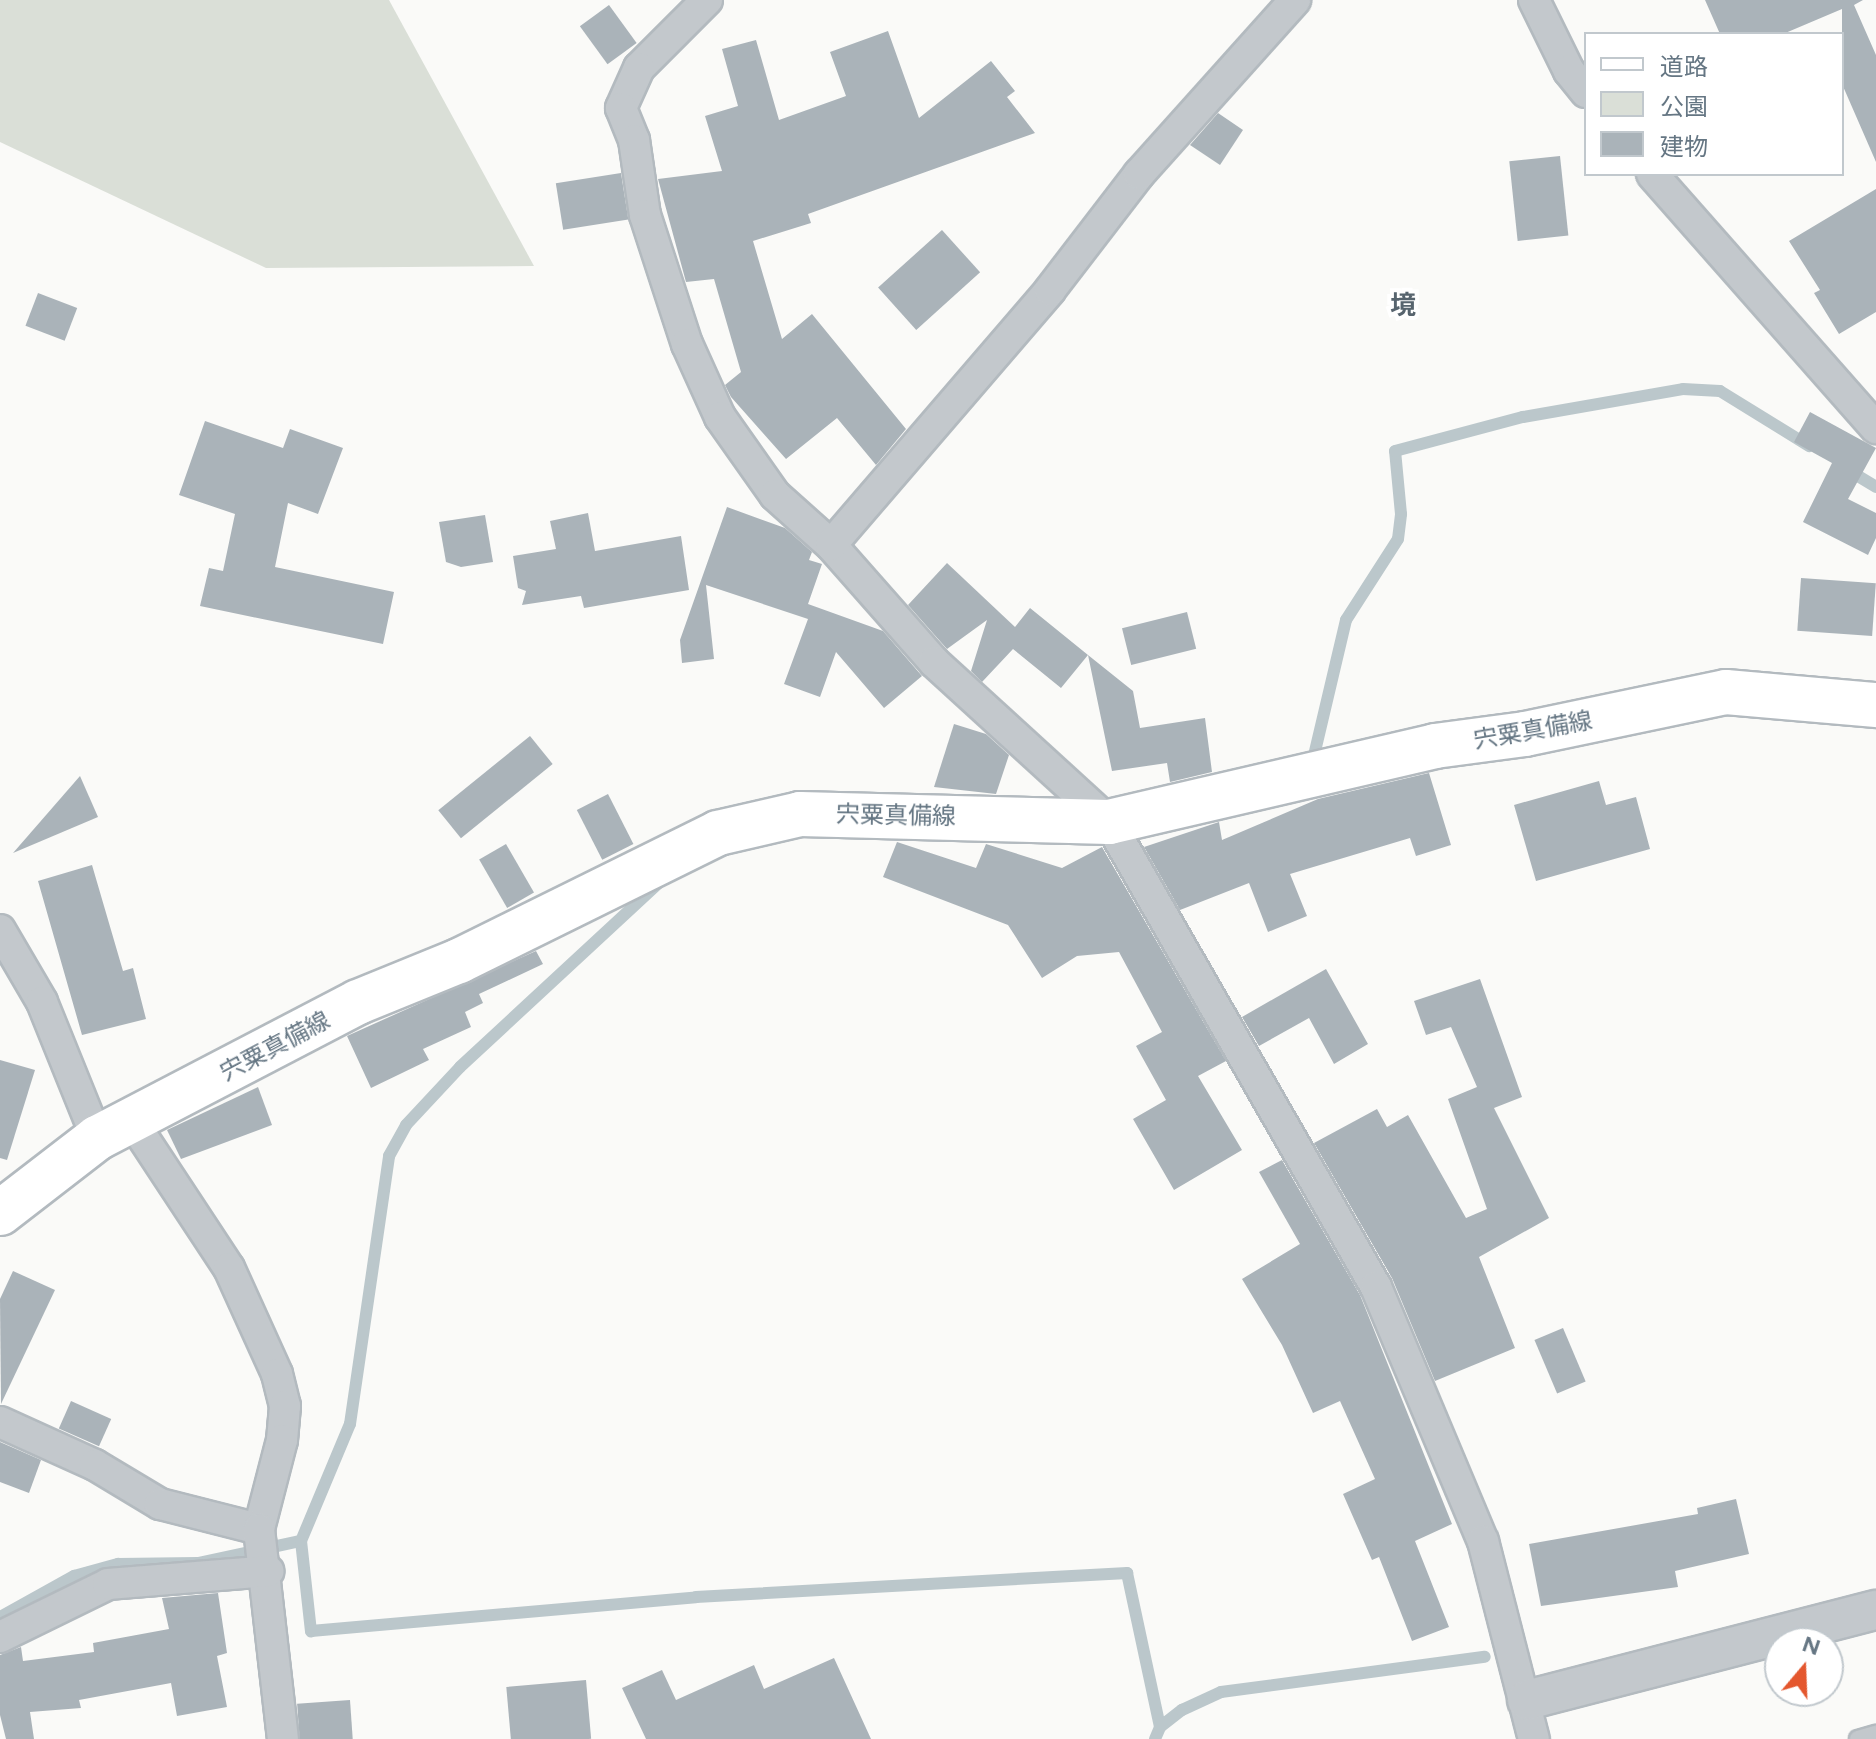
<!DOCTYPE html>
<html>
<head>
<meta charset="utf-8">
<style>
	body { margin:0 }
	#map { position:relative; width:1876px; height:1739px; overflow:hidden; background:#fafaf8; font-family:Figtree,"Noto Sans JP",sans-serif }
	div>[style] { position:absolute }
	.green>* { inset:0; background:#dadfd7 }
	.stream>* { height:12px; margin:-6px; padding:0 6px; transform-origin:6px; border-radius:6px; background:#bbc7cb }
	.building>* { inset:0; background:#aab3b9; transform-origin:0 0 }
	.roads { filter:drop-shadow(2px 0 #b3babf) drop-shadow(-2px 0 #b3babf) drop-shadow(0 2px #b3babf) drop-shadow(0 -2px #b3babf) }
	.service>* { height:16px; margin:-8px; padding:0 8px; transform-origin:8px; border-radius:8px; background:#c3c8cc }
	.minor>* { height:30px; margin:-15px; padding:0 15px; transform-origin:15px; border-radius:15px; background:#c3c8cc }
	.tertiary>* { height:38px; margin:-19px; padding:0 19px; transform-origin:19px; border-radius:19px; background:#c3c8cc }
	.secondary>* { height:44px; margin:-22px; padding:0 22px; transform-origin:22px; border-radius:22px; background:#fff }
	span { translate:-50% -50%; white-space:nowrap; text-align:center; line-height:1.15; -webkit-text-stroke:8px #fff; paint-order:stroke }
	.street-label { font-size:24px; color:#657683 }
	.neighbourhood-label { font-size:26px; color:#57646e; font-weight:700 }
	.legend { position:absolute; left:1584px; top:32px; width:260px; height:144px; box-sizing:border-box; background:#fff; border:2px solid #c1c8cd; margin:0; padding:10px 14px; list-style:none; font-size:24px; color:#657683 }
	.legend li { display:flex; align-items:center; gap:16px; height:40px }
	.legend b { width:40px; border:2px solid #c1c8cd }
	.north { position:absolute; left:1764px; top:1627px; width:80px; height:80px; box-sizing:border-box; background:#fff; border:2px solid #c1c8cd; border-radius:50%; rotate:19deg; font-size:22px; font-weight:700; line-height:32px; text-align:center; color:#657683 }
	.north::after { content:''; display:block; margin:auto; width:28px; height:36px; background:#e4572e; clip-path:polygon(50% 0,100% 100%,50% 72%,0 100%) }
</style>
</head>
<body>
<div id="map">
	<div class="green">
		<div style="clip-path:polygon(0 0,389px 0,534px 266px,266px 268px,0 142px)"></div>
	</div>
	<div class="stream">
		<div style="left:1848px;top:470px;width:33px;rotate:31deg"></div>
		<div style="left:1312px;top:764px;width:148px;rotate:-76.7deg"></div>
		<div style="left:1346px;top:620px;width:96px;rotate:-57.3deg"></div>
		<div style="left:1398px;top:539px;width:25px;rotate:-83deg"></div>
		<div style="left:1401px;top:514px;width:63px;rotate:-95.4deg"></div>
		<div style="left:1395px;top:451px;width:132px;rotate:-14.9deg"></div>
		<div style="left:1523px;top:417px;width:162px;rotate:-9.9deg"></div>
		<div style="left:1683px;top:389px;width:37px;rotate:3deg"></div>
		<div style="left:1720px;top:391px;width:105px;rotate:31.7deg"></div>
		<div style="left:301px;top:1541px;width:91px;rotate:83.7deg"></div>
		<div style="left:311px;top:1631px;width:386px;rotate:-5deg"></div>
		<div style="left:696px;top:1597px;width:432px;rotate:-3.2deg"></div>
		<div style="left:1127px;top:1573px;width:157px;rotate:77.9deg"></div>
		<div style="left:0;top:1617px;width:85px;rotate:-29deg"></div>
		<div style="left:74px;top:1576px;width:46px;rotate:-15.3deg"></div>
		<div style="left:118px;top:1564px;width:80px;rotate:-0.7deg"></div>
		<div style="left:198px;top:1563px;width:105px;rotate:-12.1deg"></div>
		<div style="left:301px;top:1541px;width:127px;rotate:-67.3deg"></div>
		<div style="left:350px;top:1424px;width:271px;rotate:-81.7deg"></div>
		<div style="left:389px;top:1156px;width:35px;rotate:-61deg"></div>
		<div style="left:406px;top:1125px;width:79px;rotate:-47deg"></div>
		<div style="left:460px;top:1067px;width:271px;rotate:-42.8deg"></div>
		<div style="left:1155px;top:1739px;width:13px;rotate:-67deg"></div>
		<div style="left:1160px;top:1727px;width:28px;rotate:-38deg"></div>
		<div style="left:1182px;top:1710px;width:43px;rotate:-24.8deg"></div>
		<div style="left:1221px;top:1692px;width:266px;rotate:-7.6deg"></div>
	</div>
	<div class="building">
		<div style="clip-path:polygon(1705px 0,1863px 0,1854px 5px,1876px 55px,1876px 162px,1842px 84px,1842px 9px,1783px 34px,1720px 34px)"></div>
		<div style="left:609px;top:5px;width:47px;height:36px;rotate:54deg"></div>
		<div style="clip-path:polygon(888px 31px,919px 118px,991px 61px,1015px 91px,1007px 97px,1035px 133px,808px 214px,811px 223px,753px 241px,782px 339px,812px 314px,906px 429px,876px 465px,837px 418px,786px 459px,731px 397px,725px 385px,741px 372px,714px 279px,686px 282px,658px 179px,722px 171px,705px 116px,738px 106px,722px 49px,756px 40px,779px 120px,846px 96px,830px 52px)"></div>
		<div style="clip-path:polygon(1218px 113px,1243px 130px,1220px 165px,1190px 145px)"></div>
		<div style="left:1560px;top:156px;width:80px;height:51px;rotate:84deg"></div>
		<div style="left:621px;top:173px;width:47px;height:66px;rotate:81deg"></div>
		<div style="clip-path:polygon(1876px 189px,1876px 312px,1839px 334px,1814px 293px,1820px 290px,1789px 241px)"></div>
		<div style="left:942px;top:230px;width:57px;height:86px;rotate:48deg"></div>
		<div style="left:38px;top:293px;width:42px;height:35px;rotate:21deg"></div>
		<div style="clip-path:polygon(1810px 412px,1876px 448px,1848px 499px,1876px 513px,1876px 538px,1868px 555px,1803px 522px,1832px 463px,1794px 442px)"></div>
		<div style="clip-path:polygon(205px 421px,283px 448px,290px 429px,343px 448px,318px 514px,288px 503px,275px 567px,394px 592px,383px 644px,200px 606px,209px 568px,223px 571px,235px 514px,179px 495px)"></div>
		<div style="clip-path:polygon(727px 507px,785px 528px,812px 552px,809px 560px,822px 564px,808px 604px,883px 631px,922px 676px,884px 708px,836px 652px,820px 697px,784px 684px,808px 619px,706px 585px,714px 659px,682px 663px,680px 640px)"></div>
		<div style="clip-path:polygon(588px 513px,595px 551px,681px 536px,689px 590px,584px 608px,581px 596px,522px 605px,526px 591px,518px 588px,513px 556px,556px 549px,550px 521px)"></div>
		<div style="clip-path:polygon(485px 515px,493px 562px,461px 567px,446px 562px,439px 522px)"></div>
		<div style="clip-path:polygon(947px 563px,1015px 627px,1030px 608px,1088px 655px,1061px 688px,1013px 649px,982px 682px,971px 671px,987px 620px,947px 649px,908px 605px)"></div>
		<div style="left:1801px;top:578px;width:75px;height:53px;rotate:4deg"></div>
		<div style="left:1187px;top:612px;width:38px;height:67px;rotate:76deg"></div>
		<div style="clip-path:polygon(1088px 655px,1133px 691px,1140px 728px,1205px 718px,1212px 772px,1170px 782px,1167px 763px,1112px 771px)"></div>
		<div style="clip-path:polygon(954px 724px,986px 734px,1009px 755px,996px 794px,934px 787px)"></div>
		<div style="left:530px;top:736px;width:36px;height:118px;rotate:51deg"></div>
		<div style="clip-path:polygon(1429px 773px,1451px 845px,1416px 856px,1410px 838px,1290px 874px,1307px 916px,1268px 932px,1249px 883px,1180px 910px,1144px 847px,1219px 822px,1222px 840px,1318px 799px)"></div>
		<div style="clip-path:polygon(80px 776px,98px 817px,13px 853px)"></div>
		<div style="clip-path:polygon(1599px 781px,1606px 805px,1636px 797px,1650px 849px,1536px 881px,1514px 805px)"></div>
		<div style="left:608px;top:794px;width:56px;height:35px;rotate:63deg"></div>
		<div style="clip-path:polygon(897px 842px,976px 868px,986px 844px,1062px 868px,1102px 847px,1226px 1061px,1198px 1076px,1242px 1150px,1174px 1190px,1133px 1119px,1166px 1100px,1136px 1046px,1162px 1032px,1119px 952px,1077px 956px,1042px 978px,1008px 925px,883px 877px)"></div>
		<div style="left:506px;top:844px;width:56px;height:31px;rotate:60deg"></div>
		<div style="clip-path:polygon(92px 865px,123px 971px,133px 968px,146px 1019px,82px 1035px,38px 881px)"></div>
		<div style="clip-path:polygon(536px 951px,543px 964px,479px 994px,483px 1003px,465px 1012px,471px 1027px,423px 1049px,429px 1060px,371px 1088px,347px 1036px)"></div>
		<div style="clip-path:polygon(1326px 969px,1368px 1044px,1334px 1064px,1309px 1018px,1259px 1046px,1242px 1017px)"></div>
		<div style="clip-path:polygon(1480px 979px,1522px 1097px,1494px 1108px,1549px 1218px,1479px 1257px,1515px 1348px,1435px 1381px,1392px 1278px,1314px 1143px,1377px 1109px,1387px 1127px,1408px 1115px,1466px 1218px,1487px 1209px,1448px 1099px,1477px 1087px,1451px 1027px,1426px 1035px,1414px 1001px)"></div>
		<div style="clip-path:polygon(0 1060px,35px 1070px,7px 1160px,0 1158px)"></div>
		<div style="clip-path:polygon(258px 1087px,272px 1125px,181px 1159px,167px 1130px)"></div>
		<div style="clip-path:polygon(1282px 1160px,1360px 1295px,1452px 1524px,1415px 1541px,1449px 1627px,1412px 1641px,1379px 1557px,1372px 1560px,1343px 1494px,1375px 1479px,1340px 1401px,1313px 1413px,1282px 1345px,1242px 1279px,1300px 1244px,1259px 1172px)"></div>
		<div style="clip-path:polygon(13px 1271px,55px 1290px,1px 1404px,0 1299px)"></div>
		<div style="left:1563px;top:1328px;width:58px;height:31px;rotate:67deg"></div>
		<div style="left:71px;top:1401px;width:44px;height:30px;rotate:24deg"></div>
		<div style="clip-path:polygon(0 1442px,41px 1460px,29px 1493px,0 1482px)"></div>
		<div style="clip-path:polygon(1736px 1499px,1749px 1554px,1675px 1571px,1678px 1587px,1541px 1606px,1529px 1544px,1698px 1514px,1697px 1508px)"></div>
		<div style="clip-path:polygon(218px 1593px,227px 1653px,217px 1656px,227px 1707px,177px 1716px,171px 1683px,79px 1700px,81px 1708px,30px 1712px,34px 1739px,6px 1739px,0 1715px,0 1655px,21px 1647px,23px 1661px,94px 1652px,93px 1643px,169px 1629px,162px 1598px)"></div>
		<div style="clip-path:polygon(834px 1658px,871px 1739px,646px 1739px,622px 1688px,662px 1670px,676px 1700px,754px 1665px,764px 1689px)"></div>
		<div style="left:586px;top:1680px;width:59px;height:80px;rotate:85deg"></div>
		<div style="left:350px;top:1700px;width:39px;height:53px;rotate:86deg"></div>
	</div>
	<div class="roads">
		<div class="service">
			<div style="left:1858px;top:1739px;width:19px;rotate:-16deg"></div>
		</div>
		<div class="minor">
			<div style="left:707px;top:0;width:96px;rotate:135deg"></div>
			<div style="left:639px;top:68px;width:44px;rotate:114.2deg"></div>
			<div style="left:621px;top:108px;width:35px;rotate:68deg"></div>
			<div style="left:634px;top:140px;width:76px;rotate:81.7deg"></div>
			<div style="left:645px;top:215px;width:136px;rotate:72deg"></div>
			<div style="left:687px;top:344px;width:80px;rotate:65.7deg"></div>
			<div style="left:720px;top:417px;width:95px;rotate:54.8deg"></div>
			<div style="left:775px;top:495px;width:75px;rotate:41.8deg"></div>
			<div style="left:831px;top:545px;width:156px;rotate:48.6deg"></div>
			<div style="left:934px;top:662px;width:237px;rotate:42.4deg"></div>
			<div style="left:1109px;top:822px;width:536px;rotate:60.14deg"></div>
			<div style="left:1376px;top:1287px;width:276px;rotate:67.2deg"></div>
			<div style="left:1483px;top:1541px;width:204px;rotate:75.6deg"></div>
			<div style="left:1534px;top:0;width:79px;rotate:63.8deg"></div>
			<div style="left:1569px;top:71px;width:27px;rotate:51deg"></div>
			<div style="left:1652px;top:174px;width:339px;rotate:48.6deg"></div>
			<div style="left:831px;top:545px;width:336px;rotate:-49.3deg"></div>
			<div style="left:1050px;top:290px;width:146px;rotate:-52.5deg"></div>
			<div style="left:1139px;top:174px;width:234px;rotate:-48.1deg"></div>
			<div style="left:0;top:930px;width:83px;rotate:59.7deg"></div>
			<div style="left:42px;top:1002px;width:147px;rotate:68deg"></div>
			<div style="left:132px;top:1121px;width:176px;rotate:56.6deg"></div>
			<div style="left:229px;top:1268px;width:116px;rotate:65.6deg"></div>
			<div style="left:277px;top:1374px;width:33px;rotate:76deg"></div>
			<div style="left:285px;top:1406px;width:34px;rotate:95deg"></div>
			<div style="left:282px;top:1440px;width:92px;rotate:104.5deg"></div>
			<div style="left:0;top:1422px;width:104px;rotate:24.4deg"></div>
			<div style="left:95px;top:1465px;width:76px;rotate:31deg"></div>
			<div style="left:160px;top:1504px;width:102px;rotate:14.2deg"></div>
			<div style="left:259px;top:1529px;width:211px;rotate:83.5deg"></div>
			<div style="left:0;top:1637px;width:120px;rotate:-26.1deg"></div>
			<div style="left:108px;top:1584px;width:161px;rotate:-4.6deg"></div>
		</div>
		<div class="tertiary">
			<div style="left:1527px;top:1700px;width:360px;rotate:-14.5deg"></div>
		</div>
		<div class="secondary">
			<div style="left:0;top:1213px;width:123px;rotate:-37.7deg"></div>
			<div style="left:97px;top:1138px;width:294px;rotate:-27.5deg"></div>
			<div style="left:358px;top:1002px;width:109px;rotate:-22.1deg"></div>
			<div style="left:459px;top:961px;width:289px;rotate:-26.3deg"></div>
			<div style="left:718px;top:833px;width:84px;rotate:-13deg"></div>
			<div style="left:800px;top:814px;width:309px;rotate:1.5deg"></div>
			<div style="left:1109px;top:822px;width:335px;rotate:-13.1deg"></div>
			<div style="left:1435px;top:746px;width:91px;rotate:-7.6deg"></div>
			<div style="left:1525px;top:734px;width:205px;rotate:-11.8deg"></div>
			<div style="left:1726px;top:692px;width:151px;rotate:5deg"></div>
		</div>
	</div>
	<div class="street-label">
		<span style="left:1533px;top:730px;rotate:-10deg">宍粟真備線</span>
		<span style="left:896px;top:815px;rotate:1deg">宍粟真備線</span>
		<span style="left:275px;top:1046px;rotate:-28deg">宍粟真備線</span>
	</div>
	<div class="neighbourhood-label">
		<span style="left:1403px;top:306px">境</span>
	</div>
	<ul class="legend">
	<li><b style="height:10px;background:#fff"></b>道路</li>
	<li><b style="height:22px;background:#dadfd7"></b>公園</li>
	<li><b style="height:22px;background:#aab3b9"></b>建物</li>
	</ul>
	<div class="north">N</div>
</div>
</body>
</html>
